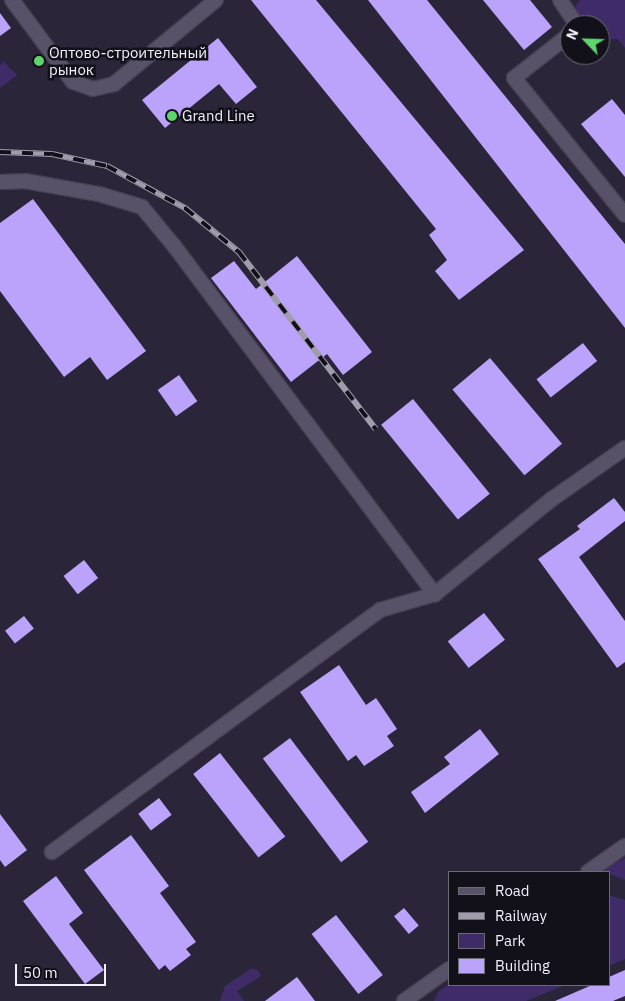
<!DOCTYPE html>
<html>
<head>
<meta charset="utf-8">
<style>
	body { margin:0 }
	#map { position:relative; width:625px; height:1001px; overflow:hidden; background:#2a2539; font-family:"IBM Plex Sans",sans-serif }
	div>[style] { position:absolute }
	.green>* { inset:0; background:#402b69 }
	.building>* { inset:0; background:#bba2fb; transform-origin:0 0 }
	.roads { filter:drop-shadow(1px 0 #444050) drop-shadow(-1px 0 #444050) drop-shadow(0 1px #444050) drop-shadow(0 -1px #444050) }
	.minor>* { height:14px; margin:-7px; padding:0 7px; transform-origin:7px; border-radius:7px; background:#585268 }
	.rail>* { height:5.5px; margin-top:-2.75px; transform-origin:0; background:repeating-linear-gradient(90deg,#121019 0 11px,#a09cac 0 22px); box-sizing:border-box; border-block:1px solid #a09cac }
	.dots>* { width:14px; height:14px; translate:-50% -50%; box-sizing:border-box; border:2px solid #121019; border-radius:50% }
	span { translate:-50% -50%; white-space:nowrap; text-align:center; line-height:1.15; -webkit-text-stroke:5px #121019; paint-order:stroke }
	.poi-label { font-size:15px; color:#f2f0fd }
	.left { translate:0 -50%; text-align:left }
	.legend { position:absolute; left:448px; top:871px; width:162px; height:115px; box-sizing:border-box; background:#121019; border:1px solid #6c6a74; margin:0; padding:6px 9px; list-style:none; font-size:15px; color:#f2f0fd }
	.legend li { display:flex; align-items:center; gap:10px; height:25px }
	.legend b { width:25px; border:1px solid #6c6a74 }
	.north { position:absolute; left:560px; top:15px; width:50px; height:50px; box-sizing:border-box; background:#121019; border:1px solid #6c6a74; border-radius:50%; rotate:294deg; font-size:14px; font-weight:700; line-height:20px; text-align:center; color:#f2f0fd }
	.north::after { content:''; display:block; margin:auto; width:18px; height:22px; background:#5dd56c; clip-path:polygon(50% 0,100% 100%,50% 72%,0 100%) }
	.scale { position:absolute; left:15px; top:964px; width:91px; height:22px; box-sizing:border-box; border:2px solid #f2f0fd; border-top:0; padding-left:6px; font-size:15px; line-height:18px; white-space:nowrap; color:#f2f0fd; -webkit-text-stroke:4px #121019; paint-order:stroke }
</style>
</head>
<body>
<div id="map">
	<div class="green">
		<div style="clip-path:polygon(580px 0,625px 0,625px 48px,618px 39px,600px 40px,600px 25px,584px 25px,575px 7px)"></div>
		<div style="clip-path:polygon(3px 61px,17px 75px,0 88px,0 65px)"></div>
		<div style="clip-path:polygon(625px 858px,625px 880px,604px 872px,606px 868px)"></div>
		<div style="clip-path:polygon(609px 895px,625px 900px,625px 959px,609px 966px)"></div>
		<div style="clip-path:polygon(252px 968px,259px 971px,261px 976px,237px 991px,244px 1001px,220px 1001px,225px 986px)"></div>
		<div style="clip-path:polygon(449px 984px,449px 985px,565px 985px,526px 1001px,434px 1001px,438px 992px)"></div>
	</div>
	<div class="building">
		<div style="clip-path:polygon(251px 0,316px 0,524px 250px,459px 300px,435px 271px,447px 260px,429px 235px,436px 229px)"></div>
		<div style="clip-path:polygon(368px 0,427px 0,625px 244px,625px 328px)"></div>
		<div style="clip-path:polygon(483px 0,530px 0,552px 27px,524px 50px)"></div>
		<div style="clip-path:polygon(0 13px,11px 28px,0 36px)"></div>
		<div style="clip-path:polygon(218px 38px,257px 87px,236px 104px,219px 84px,165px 128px,142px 100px)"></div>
		<div style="clip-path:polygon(612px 99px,625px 115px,625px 177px,581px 124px)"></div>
		<div style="clip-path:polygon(33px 199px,146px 351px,107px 380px,90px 357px,64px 377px,0 291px,0 223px)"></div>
		<div style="clip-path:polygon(297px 256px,372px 352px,343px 375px,327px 354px,291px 382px,211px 278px,234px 261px,256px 289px)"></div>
		<div style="left:583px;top:343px;width:23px;height:59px;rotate:52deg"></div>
		<div style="left:490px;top:358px;width:112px;height:49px;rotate:50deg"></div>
		<div style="left:179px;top:375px;width:32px;height:26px;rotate:55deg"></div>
		<div style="left:413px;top:399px;width:122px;height:41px;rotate:51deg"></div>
		<div style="clip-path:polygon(614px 498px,625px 512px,625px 521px,579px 557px,625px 621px,625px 662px,617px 668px,538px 559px,580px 529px,577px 526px)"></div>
		<div style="left:84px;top:560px;width:23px;height:26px;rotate:52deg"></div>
		<div style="left:484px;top:613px;width:34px;height:46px;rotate:52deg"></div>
		<div style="left:24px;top:616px;width:16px;height:24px;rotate:52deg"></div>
		<div style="clip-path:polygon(339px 665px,366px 705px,376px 698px,397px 729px,387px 736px,394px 746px,364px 766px,356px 755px,348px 761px,300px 692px)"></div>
		<div style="clip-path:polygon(480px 729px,499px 754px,425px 813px,411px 792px,450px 764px,444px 757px)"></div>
		<div style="left:290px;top:738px;width:130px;height:34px;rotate:53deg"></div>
		<div style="left:220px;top:753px;width:106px;height:34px;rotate:52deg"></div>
		<div style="left:159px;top:798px;width:21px;height:26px;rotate:53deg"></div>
		<div style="clip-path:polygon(0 814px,27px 850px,5px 867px,0 860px)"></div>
		<div style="clip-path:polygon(131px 835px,169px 886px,160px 893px,196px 942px,186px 949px,191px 955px,170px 971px,165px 965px,159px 970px,84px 870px)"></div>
		<div style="clip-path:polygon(56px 876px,83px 913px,69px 924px,104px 970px,85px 984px,23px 901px)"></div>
		<div style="left:404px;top:908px;width:23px;height:13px;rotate:50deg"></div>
		<div style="left:336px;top:915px;width:76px;height:31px;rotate:52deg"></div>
		<div style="clip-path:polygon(625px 970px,625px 996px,613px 1001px,555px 1001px,592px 985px,609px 985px,609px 977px)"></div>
		<div style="clip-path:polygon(297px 977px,315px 1001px,265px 1001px)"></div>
	</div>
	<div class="roads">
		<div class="minor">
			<div style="left:12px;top:0;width:102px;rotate:53.4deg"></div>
			<div style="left:73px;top:82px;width:21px;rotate:19deg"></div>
			<div style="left:93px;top:89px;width:22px;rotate:-13deg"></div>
			<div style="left:114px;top:84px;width:132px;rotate:-39.5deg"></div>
			<div style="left:560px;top:0;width:30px;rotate:56deg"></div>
			<div style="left:570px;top:34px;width:71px;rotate:141.8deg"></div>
			<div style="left:514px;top:78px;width:176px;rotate:51deg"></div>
			<div style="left:0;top:182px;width:25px;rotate:-2deg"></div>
			<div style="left:25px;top:181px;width:75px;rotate:10deg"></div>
			<div style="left:99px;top:194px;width:45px;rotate:16.8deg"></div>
			<div style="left:142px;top:207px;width:52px;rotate:50.5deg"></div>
			<div style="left:175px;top:247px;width:434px;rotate:53.2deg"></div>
			<div style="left:52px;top:852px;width:408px;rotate:-36.4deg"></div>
			<div style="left:380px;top:610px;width:57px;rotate:-16.2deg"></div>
			<div style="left:435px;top:594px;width:151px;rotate:-39.1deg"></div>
			<div style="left:552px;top:499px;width:89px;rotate:-34.9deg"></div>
			<div style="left:588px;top:872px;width:45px;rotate:-35.1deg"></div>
			<div style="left:404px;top:1001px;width:55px;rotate:-35.4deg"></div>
		</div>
	</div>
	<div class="rail">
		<div style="left:0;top:152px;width:52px;rotate:2.2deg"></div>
		<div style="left:52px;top:154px;width:56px;rotate:12.3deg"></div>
		<div style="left:107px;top:166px;width:89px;rotate:28.3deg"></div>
		<div style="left:185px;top:208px;width:70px;rotate:39.2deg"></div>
		<div style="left:239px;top:252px;width:224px;rotate:52.3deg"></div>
	</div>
	<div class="dots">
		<div style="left:39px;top:61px;background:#5dd56c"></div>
		<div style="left:172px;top:116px;background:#5dd56c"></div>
	</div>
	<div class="poi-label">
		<span class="left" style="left:49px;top:61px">Оптово-строительный<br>рынок</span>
		<span class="left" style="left:182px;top:116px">Grand Line</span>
	</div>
	<ul class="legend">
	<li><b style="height:6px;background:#585268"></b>Road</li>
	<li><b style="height:6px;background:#a09cac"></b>Railway</li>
	<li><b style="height:14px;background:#402b69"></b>Park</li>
	<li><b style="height:14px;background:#bba2fb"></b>Building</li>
	</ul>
	<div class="north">N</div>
	<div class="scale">50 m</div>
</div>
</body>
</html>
